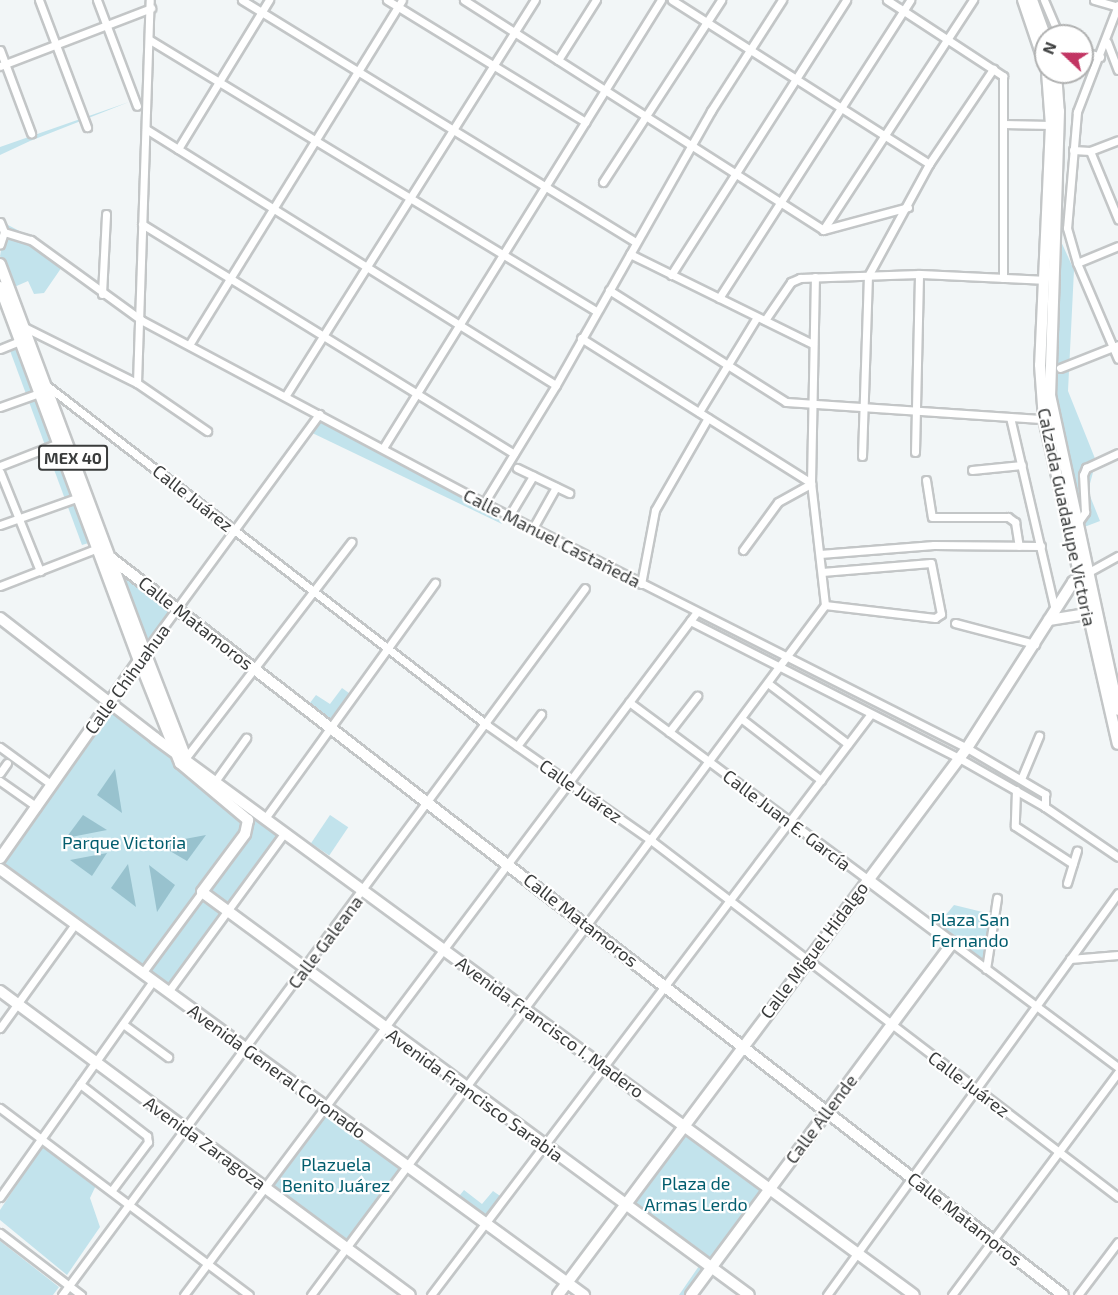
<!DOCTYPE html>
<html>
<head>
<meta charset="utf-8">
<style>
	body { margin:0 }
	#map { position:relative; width:1118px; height:1295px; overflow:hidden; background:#f2f6f7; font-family:"Exo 2",sans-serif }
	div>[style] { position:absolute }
	.green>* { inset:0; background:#c2e3ec; transform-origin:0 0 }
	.forest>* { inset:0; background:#98c2ce }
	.roads { filter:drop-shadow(2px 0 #c3c6c7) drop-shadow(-2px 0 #c3c6c7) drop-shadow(0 2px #c3c6c7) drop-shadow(0 -2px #c3c6c7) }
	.street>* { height:7px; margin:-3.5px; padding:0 3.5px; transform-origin:3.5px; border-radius:3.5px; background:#fff }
	.secondary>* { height:10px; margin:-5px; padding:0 5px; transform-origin:5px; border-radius:5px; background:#fff }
	.primary>* { height:10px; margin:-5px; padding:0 5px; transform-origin:5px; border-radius:5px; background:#fff }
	span { translate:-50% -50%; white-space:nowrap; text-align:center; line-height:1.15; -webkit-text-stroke:4.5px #fff; paint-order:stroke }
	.shield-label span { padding:2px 4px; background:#fff; border:2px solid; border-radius:4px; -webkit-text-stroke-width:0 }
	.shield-label { font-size:16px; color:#3a3c3c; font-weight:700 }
	.street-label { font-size:18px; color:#3a3c3c }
	.park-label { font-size:18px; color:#025d6e }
	.north { position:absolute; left:1034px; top:24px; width:60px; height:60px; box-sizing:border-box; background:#fff; border:2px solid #b0b1b1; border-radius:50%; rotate:292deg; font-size:16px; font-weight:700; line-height:24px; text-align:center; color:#3a3c3c }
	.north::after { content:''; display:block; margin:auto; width:21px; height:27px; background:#c23563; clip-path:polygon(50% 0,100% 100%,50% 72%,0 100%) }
</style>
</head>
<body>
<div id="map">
	<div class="green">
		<div style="clip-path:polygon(129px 102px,30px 141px,0 155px,0 147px)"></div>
		<div style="clip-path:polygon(6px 224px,27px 235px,64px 264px,44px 293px,34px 294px,28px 281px,12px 288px,0 256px)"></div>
		<div style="clip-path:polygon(1059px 237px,1074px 270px,1068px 391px,1096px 461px,1088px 491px,1100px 521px,1079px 529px,1052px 413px)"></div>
		<div style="clip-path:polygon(20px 344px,95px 541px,82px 545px,9px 348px)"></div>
		<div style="clip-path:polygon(320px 412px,487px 503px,502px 524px,306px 430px)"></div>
		<div style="clip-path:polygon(110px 556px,176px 609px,146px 650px)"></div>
		<div style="clip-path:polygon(342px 688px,353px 696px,330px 727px,306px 708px,316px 695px,330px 704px)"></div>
		<div style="clip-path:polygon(111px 701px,286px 829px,169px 989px,0 867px,0 856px)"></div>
		<div style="left:330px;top:815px;width:22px;height:34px;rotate:34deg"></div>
		<div style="clip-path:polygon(954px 905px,995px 915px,987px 969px,934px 929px)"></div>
		<div style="left:326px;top:1105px;width:101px;height:103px;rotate:36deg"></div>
		<div style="clip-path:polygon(683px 1123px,772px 1186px,690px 1295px,679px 1295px,699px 1266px,620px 1209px)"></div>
		<div style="clip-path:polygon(45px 1142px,98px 1181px,90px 1198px,100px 1227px,67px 1275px,0 1220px,0 1210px)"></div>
		<div style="clip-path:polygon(464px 1190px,482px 1204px,493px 1191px,503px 1198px,485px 1221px,456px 1200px)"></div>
		<div style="clip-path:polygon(0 1241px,59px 1287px,53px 1295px,0 1295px)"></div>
	</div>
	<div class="forest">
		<div style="clip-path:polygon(115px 769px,122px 813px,97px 795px)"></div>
		<div style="clip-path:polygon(83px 815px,107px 830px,66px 838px)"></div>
		<div style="clip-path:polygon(206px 835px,187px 861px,158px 844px)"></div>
		<div style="clip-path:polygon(107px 853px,92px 876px,70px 860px)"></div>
		<div style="clip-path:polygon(128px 864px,136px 907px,111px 888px)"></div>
		<div style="clip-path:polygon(149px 865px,175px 885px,157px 912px)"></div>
	</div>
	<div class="roads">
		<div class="street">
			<div style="left:39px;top:0;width:136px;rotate:69.3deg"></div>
			<div style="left:97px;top:0;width:113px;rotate:69.3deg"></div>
			<div style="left:242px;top:0;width:462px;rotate:31.6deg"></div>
			<div style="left:387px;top:0;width:233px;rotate:31.6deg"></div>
			<div style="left:464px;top:0;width:426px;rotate:32.6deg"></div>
			<div style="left:823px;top:230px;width:88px;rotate:-15.1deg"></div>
			<div style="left:672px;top:0;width:305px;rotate:32.5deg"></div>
			<div style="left:887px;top:0;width:139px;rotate:33.2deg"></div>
			<div style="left:1003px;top:76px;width:202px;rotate:90deg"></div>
			<div style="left:1044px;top:0;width:39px;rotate:67deg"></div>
			<div style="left:1094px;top:0;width:25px;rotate:16deg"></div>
			<div style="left:1118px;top:5px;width:115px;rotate:111deg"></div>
			<div style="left:1077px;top:112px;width:116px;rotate:94.9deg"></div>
			<div style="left:1067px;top:228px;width:36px;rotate:74deg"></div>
			<div style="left:1077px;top:263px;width:104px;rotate:66.9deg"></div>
			<div style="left:150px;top:40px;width:522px;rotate:31.28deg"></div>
			<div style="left:1107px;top:42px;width:30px;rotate:69deg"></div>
			<div style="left:0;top:50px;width:89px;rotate:69.5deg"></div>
			<div style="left:1082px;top:51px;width:19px;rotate:18deg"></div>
			<div style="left:558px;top:60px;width:71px;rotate:-57.7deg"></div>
			<div style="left:0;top:66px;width:162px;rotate:-21deg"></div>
			<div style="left:1003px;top:124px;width:48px;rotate:1.2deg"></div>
			<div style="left:146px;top:129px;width:483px;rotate:32deg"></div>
			<div style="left:178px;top:149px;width:175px;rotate:-58.6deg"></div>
			<div style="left:1073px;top:150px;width:17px;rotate:3deg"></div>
			<div style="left:1090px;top:151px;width:30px;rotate:-21deg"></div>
			<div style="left:1090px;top:151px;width:74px;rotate:67.6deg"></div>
			<div style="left:603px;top:182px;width:217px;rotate:-57deg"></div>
			<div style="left:0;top:222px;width:11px;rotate:68deg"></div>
			<div style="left:4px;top:232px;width:13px;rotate:108deg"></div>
			<div style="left:142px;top:224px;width:437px;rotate:31.7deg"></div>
			<div style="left:823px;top:230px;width:275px;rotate:-56.9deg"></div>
			<div style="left:4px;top:232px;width:28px;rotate:17deg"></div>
			<div style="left:31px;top:240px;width:136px;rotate:36deg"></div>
			<div style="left:141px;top:320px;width:389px;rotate:28.1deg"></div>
			<div style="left:484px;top:503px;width:542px;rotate:26.9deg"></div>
			<div style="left:967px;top:748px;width:91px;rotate:30.5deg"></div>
			<div style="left:1045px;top:794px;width:13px;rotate:90deg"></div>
			<div style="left:630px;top:254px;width:204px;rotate:26.2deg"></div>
			<div style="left:1077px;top:263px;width:44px;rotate:-22.5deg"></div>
			<div style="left:671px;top:275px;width:326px;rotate:-57.5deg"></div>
			<div style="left:609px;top:290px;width:209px;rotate:32.3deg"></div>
			<div style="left:786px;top:402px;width:259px;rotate:3.8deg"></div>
			<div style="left:102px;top:294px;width:80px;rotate:-87.1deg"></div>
			<div style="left:719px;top:298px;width:354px;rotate:-57.3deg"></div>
			<div style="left:765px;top:320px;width:46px;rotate:-55.6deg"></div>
			<div style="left:791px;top:282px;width:10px;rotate:-24deg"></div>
			<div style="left:800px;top:278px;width:119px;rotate:-1.9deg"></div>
			<div style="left:919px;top:274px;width:125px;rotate:2.7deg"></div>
			<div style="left:24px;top:327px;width:126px;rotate:26.4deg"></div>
			<div style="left:137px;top:383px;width:85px;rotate:34.4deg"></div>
			<div style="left:581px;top:338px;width:272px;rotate:32.2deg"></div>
			<div style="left:189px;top:345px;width:405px;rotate:-58.3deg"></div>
			<div style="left:0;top:349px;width:22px;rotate:-22deg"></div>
			<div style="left:1060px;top:368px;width:62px;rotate:-21.6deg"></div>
			<div style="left:137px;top:383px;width:383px;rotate:-88.1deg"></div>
			<div style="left:46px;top:385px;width:557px;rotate:37.63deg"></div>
			<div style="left:487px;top:725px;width:202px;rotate:35.1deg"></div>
			<div style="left:652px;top:841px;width:586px;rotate:37.38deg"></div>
			<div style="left:286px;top:395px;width:467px;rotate:-57.8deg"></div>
			<div style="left:0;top:407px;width:41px;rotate:-19.7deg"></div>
			<div style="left:699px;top:412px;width:111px;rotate:-58.6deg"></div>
			<div style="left:1010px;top:417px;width:199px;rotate:76.9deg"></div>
			<div style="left:383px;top:448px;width:527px;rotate:-58.18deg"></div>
			<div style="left:915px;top:452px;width:178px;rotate:-88.7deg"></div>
			<div style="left:862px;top:456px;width:180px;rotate:-88.1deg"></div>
			<div style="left:868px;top:276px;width:128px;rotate:-61.4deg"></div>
			<div style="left:929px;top:164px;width:115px;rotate:-56deg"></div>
			<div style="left:0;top:466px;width:63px;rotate:-21.3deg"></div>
			<div style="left:517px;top:468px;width:58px;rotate:25.7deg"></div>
			<div style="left:972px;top:470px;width:50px;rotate:-5.7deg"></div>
			<div style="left:0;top:472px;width:107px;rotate:68deg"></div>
			<div style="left:926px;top:480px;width:37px;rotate:81deg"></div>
			<div style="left:932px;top:517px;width:76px"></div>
			<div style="left:1008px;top:517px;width:9px;rotate:36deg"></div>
			<div style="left:1015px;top:522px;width:24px;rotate:81deg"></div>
			<div style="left:484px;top:503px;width:138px;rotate:-58.6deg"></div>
			<div style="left:556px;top:385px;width:315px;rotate:-60.5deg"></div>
			<div style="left:711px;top:111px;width:132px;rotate:-57.4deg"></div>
			<div style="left:509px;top:516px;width:47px;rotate:-59deg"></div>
			<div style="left:0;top:525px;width:84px;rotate:-19.5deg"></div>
			<div style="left:1076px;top:525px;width:16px;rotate:-55deg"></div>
			<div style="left:1085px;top:512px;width:37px;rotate:-93deg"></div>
			<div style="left:1083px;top:475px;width:8px;rotate:-67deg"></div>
			<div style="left:1086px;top:468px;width:35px;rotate:-25deg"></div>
			<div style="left:533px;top:528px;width:47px;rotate:-60.7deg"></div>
			<div style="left:743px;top:550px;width:59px;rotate:-53.9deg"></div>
			<div style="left:778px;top:502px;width:38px;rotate:-29deg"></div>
			<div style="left:820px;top:554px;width:114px;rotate:-4.5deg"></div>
			<div style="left:934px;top:545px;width:107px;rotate:0.5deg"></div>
			<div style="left:822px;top:572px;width:109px;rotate:-4.7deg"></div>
			<div style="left:931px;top:563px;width:52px;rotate:78.9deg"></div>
			<div style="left:941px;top:614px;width:7px;rotate:146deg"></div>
			<div style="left:935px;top:618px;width:111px;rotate:-173.3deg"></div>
			<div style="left:1087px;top:573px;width:35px;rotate:-29deg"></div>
			<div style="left:641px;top:584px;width:75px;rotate:-79.3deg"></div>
			<div style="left:655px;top:510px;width:106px;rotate:-60.1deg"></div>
			<div style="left:0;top:586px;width:105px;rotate:-21.2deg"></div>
			<div style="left:690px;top:621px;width:302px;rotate:27deg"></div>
			<div style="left:959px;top:758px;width:99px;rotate:29.7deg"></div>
			<div style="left:1045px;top:807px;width:88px;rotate:34.4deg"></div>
			<div style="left:955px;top:623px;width:83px;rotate:14.7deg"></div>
			<div style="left:145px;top:652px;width:295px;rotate:-53.8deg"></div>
			<div style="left:769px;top:684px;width:99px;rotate:37.2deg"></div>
			<div style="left:629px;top:702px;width:297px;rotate:36.6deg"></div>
			<div style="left:742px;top:719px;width:100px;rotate:37.7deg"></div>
			<div style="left:669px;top:732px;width:46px;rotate:-52.1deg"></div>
			<div style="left:517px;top:746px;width:40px;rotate:-53deg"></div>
			<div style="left:0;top:747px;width:64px;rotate:36.2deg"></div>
			<div style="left:184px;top:760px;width:275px;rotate:-52.5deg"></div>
			<div style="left:0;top:773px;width:12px;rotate:-55deg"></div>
			<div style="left:1021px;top:779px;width:47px;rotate:-67.3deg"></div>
			<div style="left:216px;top:780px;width:52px;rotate:-54.5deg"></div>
			<div style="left:0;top:781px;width:45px;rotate:35.1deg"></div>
			<div style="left:1016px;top:790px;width:36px;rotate:92deg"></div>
			<div style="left:1015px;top:826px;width:69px;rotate:33.2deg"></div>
			<div style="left:266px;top:817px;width:289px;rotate:-54.2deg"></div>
			<div style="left:1067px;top:883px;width:34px;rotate:-73deg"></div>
			<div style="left:952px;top:943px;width:207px;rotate:36.8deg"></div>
			<div style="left:1070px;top:959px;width:48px;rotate:-4.8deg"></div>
			<div style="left:986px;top:969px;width:72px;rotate:-81.2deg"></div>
			<div style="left:143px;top:972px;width:99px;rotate:-53.6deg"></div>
			<div style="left:168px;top:992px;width:198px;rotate:-53.8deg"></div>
			<div style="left:123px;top:1024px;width:56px;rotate:36.3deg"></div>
			<div style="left:0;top:1028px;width:128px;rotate:-54.2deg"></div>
			<div style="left:80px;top:1084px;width:85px;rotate:37.8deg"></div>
			<div style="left:147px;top:1136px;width:6px;rotate:81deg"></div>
			<div style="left:148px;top:1142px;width:60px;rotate:126.9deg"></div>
			<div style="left:0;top:1108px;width:311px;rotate:36.9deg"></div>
			<div style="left:0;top:1197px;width:265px;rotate:-54.7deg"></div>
			<div style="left:0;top:1233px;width:102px;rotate:37.4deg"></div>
			<div style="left:62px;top:1295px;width:879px;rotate:-53.51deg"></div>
			<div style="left:184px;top:1295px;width:853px;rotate:-53.1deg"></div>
			<div style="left:311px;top:1295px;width:860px;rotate:-53.32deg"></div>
			<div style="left:825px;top:605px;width:123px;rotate:-96.5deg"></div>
			<div style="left:811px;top:483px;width:206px;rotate:-88.9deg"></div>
			<div style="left:431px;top:1295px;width:727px;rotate:-52.88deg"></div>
			<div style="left:827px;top:1295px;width:496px;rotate:-54.1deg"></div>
			<div style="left:952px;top:1295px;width:278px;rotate:-53.3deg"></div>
			<div style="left:1078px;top:1295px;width:66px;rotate:-53deg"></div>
		</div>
		<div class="secondary">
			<div style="left:0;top:618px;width:196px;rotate:37.7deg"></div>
			<div style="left:155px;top:738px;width:941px;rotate:36.27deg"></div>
			<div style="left:145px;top:652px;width:114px;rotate:68.9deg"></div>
			<div style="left:139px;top:660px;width:111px;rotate:68.3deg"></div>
			<div style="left:180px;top:763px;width:89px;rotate:40deg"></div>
			<div style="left:248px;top:820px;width:14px;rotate:102deg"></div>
			<div style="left:245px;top:834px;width:72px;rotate:126.6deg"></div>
			<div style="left:202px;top:892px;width:679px;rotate:36.38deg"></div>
			<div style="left:0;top:869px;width:723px;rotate:36.11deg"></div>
			<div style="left:0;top:991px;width:510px;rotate:36.56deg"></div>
			<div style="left:558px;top:1295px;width:683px;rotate:-53.21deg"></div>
			<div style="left:967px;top:748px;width:197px;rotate:-57.4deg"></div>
			<div style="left:1073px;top:582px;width:17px;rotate:-33deg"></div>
			<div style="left:691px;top:1295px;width:438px;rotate:-53.4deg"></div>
			<div style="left:952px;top:943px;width:106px;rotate:-143deg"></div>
		</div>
		<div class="primary">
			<div style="left:1023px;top:0;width:72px;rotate:71.3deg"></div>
			<div style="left:1032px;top:0;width:40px;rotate:69.8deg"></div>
			<div style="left:1047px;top:72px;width:53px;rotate:85.7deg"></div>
			<div style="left:1051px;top:125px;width:240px;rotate:92.6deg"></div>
			<div style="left:1040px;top:365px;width:54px;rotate:85.8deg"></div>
			<div style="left:1044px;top:419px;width:333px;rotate:77.2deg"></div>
			<div style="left:1056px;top:72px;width:39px;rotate:86deg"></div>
			<div style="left:1059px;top:111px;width:284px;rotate:91.8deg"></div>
			<div style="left:1050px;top:395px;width:322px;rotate:77.8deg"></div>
			<div style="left:0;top:264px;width:414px;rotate:69.5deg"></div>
			<div style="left:145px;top:652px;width:252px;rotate:125.1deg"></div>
			<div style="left:0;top:287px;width:398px;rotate:69.6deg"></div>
			<div style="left:98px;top:548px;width:1220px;rotate:37.74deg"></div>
			<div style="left:1049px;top:620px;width:38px;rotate:-9deg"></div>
		</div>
	</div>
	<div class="shield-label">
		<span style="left:73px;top:458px">MEX 40</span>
	</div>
	<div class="street-label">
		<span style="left:193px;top:498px;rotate:38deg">Calle Juárez</span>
		<span style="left:1067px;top:517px;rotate:78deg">Calzada Guadalupe Victoria</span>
		<span style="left:552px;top:538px;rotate:27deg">Calle Manuel Castañeda</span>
		<span style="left:196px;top:623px;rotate:38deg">Calle Matamoros</span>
		<span style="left:127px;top:679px;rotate:-54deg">Calle Chihuahua</span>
		<span style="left:581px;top:791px;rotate:35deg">Calle Juárez</span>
		<span style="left:787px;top:820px;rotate:37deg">Calle Juan E. García</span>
		<span style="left:581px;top:920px;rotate:38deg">Calle Matamoros</span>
		<span style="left:325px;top:942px;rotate:-53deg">Calle Galeana</span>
		<span style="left:814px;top:950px;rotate:-53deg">Calle Miguel Hidalgo</span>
		<span style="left:550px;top:1027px;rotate:36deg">Avenida Francisco I. Madero</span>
		<span style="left:277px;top:1071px;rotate:36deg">Avenida General Coronado</span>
		<span style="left:969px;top:1084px;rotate:37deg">Calle Juárez</span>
		<span style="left:475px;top:1095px;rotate:36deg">Avenida Francisco Sarabia</span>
		<span style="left:821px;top:1119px;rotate:-53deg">Calle Allende</span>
		<span style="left:205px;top:1143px;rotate:36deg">Avenida Zaragoza</span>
		<span style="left:965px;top:1219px;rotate:38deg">Calle Matamoros</span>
	</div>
	<div class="park-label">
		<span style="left:124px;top:842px">Parque Victoria</span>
		<span style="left:970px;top:930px">Plaza San<br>Fernando</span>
		<span style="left:336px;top:1175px">Plazuela<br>Benito Juárez</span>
		<span style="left:696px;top:1194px">Plaza de<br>Armas Lerdo</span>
	</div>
	<div class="north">N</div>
</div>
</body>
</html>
